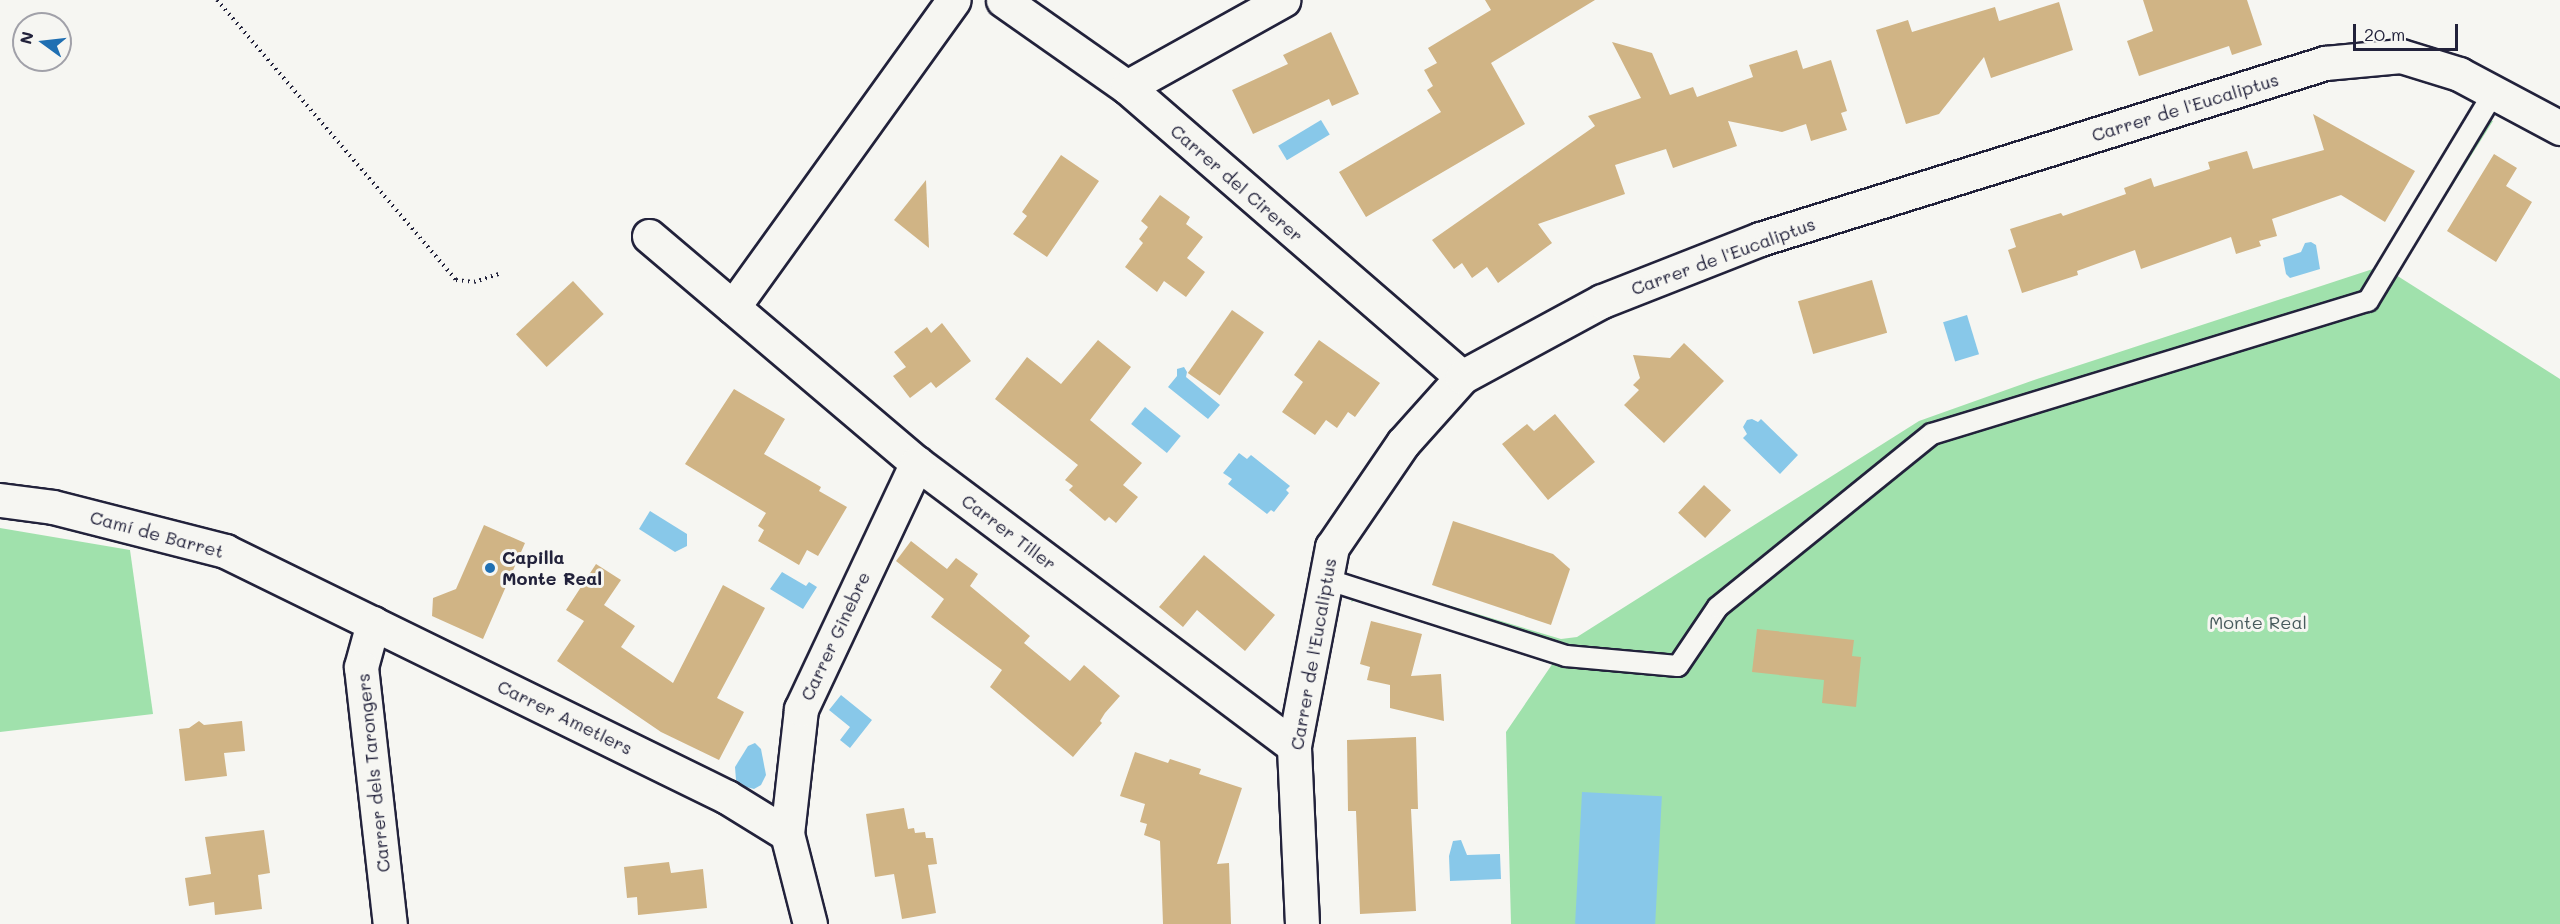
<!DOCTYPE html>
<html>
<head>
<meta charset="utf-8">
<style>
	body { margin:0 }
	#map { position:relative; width:2560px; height:924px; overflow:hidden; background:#f6f6f2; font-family:Mali,sans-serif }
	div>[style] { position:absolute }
	.green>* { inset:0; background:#a0e1ac }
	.water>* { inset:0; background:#88c8e9; transform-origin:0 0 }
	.building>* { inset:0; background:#d0b485; transform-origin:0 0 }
	.path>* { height:4px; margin-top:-2px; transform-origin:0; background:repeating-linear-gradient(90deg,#22223b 0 1.5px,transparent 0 6px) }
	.roads { filter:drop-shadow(2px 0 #22223b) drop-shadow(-2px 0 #22223b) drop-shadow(0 2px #22223b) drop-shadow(0 -2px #22223b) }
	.lane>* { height:20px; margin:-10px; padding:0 10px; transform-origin:10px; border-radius:10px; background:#f6f6f2 }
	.street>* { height:33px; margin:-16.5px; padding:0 16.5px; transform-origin:16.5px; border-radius:16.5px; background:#f6f6f2 }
	.dots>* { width:16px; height:16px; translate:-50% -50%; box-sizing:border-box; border:3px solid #f6f6f2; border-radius:50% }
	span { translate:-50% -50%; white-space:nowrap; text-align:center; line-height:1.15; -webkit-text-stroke:6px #f6f6f2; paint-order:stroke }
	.street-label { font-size:18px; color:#22223b }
	.poi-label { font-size:18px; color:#22223b; font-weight:700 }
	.left { translate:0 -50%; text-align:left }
	.park-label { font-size:18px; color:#485b5d }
	.north { position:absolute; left:12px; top:12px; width:60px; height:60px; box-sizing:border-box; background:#f6f6f2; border:2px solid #a1a1a9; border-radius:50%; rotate:285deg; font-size:16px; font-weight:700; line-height:24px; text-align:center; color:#22223b }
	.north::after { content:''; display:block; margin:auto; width:21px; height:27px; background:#1f6fb2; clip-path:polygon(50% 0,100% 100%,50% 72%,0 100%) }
	.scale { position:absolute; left:2353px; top:24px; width:105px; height:27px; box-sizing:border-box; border:3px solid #22223b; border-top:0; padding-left:8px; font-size:18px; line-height:21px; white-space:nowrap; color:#22223b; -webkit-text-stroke:4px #f6f6f2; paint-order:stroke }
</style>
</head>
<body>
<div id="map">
	<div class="green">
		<div style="clip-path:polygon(2476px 114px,2493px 121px,2396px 275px,2560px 379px,2560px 924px,1511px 924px,1506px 732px,1553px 663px,1374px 603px,1359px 599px,1351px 602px,1361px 579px,1561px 639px,1577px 637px,1919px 421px,2037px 379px,2382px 266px)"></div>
		<div style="clip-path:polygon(0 528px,130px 550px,153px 714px,0 732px)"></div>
	</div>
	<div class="water">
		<div style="left:1321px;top:120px;width:17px;height:50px;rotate:59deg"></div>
		<div style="clip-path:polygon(2311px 242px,2316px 245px,2320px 269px,2290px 278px,2286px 274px,2283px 258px,2301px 252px,2305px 243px)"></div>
		<div style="left:1967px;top:315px;width:41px;height:25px;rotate:73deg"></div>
		<div style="clip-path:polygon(1184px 367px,1187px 372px,1186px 377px,1220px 405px,1208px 419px,1168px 387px,1177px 376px,1177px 369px)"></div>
		<div style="left:1145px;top:407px;width:46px;height:22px;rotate:39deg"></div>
		<div style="clip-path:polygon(1752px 419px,1758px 422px,1761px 419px,1798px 455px,1780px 474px,1743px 438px,1747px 434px,1743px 427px,1747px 420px)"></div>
		<div style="clip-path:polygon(1239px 453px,1247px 459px,1251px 455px,1290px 486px,1286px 490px,1289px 493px,1274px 512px,1271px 510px,1267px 514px,1228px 484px,1232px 479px,1223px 473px)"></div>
		<div style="clip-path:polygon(650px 511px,687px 534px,687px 546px,675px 552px,639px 529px)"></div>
		<div style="clip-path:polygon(782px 572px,806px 586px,809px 582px,817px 587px,803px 609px,770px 589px)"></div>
		<div style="clip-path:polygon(841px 695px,872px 720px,850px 748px,840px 740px,850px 727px,829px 710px)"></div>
		<div style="clip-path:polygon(755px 743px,761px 749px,766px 775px,761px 785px,754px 789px,746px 787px,736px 780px,735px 767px,748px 746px)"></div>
		<div style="left:1582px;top:792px;width:80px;height:132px;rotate:3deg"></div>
		<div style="clip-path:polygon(1461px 840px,1467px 855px,1500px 854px,1501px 879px,1450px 881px,1449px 856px,1453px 841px)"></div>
	</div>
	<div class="building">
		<div style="clip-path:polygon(1485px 0,1595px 0,1491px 63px,1525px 124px,1366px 217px,1339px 172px,1441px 112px,1427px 90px,1433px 86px,1424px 70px,1437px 63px,1428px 48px,1491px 10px)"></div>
		<div style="clip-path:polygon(2143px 0,2247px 0,2262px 45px,2232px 55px,2229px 46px,2139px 76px,2127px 41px,2153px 31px)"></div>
		<div style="clip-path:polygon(2059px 2px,2073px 50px,1991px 78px,1984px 57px,1939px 114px,1906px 124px,1876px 30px,1908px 20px,1912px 32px,1995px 7px,1999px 21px)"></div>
		<div style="clip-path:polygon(1331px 32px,1359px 94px,1332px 106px,1329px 99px,1253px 134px,1232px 90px,1288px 64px,1283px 55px)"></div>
		<div style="clip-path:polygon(1612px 42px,1652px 53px,1670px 95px,1693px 87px,1697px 97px,1753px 77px,1749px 65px,1797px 50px,1803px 69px,1831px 60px,1847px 111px,1841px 113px,1847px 130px,1811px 141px,1806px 124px,1782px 132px,1728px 121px,1737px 146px,1673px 168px,1666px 149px,1615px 165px,1625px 194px,1538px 224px,1552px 243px,1498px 283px,1487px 267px,1472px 278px,1462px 263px,1454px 269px,1432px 240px,1595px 126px,1588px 116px,1641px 98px)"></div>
		<div style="clip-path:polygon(2313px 114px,2415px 171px,2385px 222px,2341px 195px,2272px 219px,2277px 236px,2259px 241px,2261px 246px,2236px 254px,2231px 237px,2141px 269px,2135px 250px,2077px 271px,2078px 275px,2022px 293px,2008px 250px,2016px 247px,2010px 229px,2061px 213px,2063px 216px,2126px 194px,2124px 188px,2151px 178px,2154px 187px,2210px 169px,2208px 162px,2247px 151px,2253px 169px,2324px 150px)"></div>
		<div style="clip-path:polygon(2494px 154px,2517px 168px,2506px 186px,2532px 202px,2496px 262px,2447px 231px)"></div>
		<div style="clip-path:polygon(1061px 155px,1099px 181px,1047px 257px,1013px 234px,1027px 216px,1022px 212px)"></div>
		<div style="clip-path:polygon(926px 180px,929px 248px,894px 220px)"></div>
		<div style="clip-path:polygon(1160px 195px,1190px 217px,1186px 224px,1203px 237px,1187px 258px,1205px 272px,1186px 297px,1164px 281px,1157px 292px,1125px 267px,1143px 243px,1139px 239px,1148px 227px,1141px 221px)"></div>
		<div style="left:1872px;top:280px;width:55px;height:77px;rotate:74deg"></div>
		<div style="left:573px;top:281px;width:45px;height:78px;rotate:47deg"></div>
		<div style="left:1232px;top:310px;width:39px;height:77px;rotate:35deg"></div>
		<div style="clip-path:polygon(942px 323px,971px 361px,936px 388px,931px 382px,910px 398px,893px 376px,906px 367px,894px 352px,927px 327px,931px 333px)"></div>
		<div style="clip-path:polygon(1098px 340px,1131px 367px,1090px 420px,1142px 463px,1123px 485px,1138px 497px,1116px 523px,1109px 517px,1105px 521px,1069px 490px,1073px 486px,1065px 480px,1078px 465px,995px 399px,1027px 357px,1061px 384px)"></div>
		<div style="clip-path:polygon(1319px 340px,1380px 383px,1355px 417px,1348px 412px,1337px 428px,1326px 420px,1315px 435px,1282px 412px,1303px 382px,1294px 375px)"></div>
		<div style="clip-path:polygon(1684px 343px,1724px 381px,1664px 443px,1624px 405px,1639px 390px,1633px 385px,1640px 378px,1633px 355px,1670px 358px)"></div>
		<div style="clip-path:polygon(734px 389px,785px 419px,764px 454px,821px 487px,819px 491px,847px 507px,818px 556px,807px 550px,799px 565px,758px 541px,764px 530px,758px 526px,766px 513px,685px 464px)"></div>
		<div style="clip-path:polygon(1555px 414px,1595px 462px,1548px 500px,1502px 444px,1527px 424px,1534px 431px)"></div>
		<div style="left:1704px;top:485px;width:37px;height:38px;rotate:43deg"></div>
		<div style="clip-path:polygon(1453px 521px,1553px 554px,1570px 569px,1551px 625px,1432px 585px)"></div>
		<div style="clip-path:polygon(484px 525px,525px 543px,483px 639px,432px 616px,433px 598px,456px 589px)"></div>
		<div style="clip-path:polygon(911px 541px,947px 569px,956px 558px,978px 574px,970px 586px,1030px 636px,1024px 643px,1070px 681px,1084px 665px,1120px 696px,1105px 713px,1100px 721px,1102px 723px,1073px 757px,990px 687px,1002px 670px,931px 617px,944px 599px,896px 561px)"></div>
		<div style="clip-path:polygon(1204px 555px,1275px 615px,1245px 651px,1197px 610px,1183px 627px,1159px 607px)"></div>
		<div style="clip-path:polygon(596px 564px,621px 580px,604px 605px,635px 626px,621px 647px,673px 683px,723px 585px,765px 608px,717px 698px,744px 712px,719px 760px,661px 732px,557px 661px,584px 621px,566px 610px)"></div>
		<div style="clip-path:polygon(1371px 621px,1422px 634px,1411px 676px,1441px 674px,1444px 721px,1390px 708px,1390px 685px,1367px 680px,1370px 667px,1360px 664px)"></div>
		<div style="clip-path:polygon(1757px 629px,1854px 640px,1852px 656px,1861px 657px,1856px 707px,1822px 703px,1824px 680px,1752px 672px)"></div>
		<div style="clip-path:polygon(199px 721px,204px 725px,242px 721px,245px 751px,224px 753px,227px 776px,185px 781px,179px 729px,189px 728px)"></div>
		<div style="clip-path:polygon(1416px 737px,1418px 809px,1411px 809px,1416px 911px,1360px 914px,1356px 811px,1348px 811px,1347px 740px)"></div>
		<div style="clip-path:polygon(1135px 752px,1168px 763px,1170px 759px,1201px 769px,1199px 774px,1242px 788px,1217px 864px,1229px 863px,1231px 924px,1163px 924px,1160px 841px,1144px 835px,1147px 824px,1140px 822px,1145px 804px,1120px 796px)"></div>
		<div style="clip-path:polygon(904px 808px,908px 829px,914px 828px,915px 833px,925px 832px,926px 838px,933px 838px,937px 864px,928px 865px,936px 913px,902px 919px,894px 874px,875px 877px,866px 814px)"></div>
		<div style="clip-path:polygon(264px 830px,270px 873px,258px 875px,262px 909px,215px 915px,214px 902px,189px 906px,185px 878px,211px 874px,205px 837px)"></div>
		<div style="clip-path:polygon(669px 862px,671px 873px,703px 869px,707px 908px,638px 915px,637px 897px,627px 898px,624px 867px)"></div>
	</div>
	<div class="path">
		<div style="left:217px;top:0;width:368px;rotate:49.5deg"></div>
		<div style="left:456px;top:280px;width:18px;rotate:6deg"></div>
		<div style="left:474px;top:282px;width:28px;rotate:-18deg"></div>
	</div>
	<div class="roads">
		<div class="lane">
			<div style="left:1326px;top:579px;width:252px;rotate:17.8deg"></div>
			<div style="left:1566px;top:656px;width:112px;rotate:5.1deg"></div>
			<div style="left:1678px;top:666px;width:71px;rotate:-55.9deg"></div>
			<div style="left:1718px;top:607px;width:275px;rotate:-39deg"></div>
			<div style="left:1932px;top:434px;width:456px;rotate:-17deg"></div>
			<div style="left:2368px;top:301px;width:244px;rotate:-58.9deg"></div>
		</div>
		<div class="street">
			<div style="left:1003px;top:0;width:151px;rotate:35.1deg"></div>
			<div style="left:1127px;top:87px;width:443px;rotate:40.9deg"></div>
			<div style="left:1127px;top:87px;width:179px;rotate:-29.1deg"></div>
			<div style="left:649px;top:236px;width:351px;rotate:40.3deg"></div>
			<div style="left:917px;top:463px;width:471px;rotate:36.9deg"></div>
			<div style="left:733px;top:307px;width:378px;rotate:-54.3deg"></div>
			<div style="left:0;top:500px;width:53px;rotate:7.5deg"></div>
			<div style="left:53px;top:507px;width:178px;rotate:14.3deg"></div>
			<div style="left:225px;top:551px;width:559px;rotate:26.11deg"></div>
			<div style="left:727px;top:797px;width:70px;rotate:31.7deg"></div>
			<div style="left:373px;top:623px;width:46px;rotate:105.3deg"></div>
			<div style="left:361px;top:667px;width:259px;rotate:83.6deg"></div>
			<div style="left:810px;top:924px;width:93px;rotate:-104.3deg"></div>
			<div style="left:787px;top:834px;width:126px;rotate:-83.6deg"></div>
			<div style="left:801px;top:709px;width:272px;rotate:-64.8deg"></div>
			<div style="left:1302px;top:924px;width:178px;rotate:-92.6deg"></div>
			<div style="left:1294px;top:746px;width:203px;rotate:-79.2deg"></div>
			<div style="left:1332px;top:547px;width:126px;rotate:-55.7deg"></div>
			<div style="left:1403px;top:443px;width:89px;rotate:-48.2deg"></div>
			<div style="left:1462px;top:377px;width:159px;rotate:-28.5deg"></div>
			<div style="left:1602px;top:301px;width:170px;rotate:-21.4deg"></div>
			<div style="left:1760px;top:239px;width:592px;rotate:-17.3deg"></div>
			<div style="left:2325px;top:63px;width:76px;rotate:-5.3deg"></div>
			<div style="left:2401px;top:56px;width:61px;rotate:17.2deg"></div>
			<div style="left:2459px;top:74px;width:115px;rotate:28.1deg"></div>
		</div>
	</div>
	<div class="dots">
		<div style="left:490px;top:568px;background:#1f6fb2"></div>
	</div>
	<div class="street-label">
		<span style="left:2185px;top:107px;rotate:-17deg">Carrer de l'Eucaliptus</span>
		<span style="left:1237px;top:183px;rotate:41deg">Carrer del Cirerer</span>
		<span style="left:1723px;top:256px;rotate:-20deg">Carrer de l'Eucaliptus</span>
		<span style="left:1009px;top:532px;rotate:37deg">Carrer Tiller</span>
		<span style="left:157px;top:534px;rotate:15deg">Camí de Barret</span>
		<span style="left:835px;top:636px;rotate:-65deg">Carrer Ginebre</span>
		<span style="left:1313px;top:654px;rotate:-80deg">Carrer de l'Eucaliptus</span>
		<span style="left:565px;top:717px;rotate:26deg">Carrer Ametlers</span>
		<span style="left:373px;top:773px;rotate:-96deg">Carrer dels Tarongers</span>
	</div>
	<div class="poi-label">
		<span class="left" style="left:502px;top:568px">Capilla<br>Monte Real</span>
	</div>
	<div class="park-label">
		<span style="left:2258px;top:622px">Monte Real</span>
	</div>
	<div class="north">N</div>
	<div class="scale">20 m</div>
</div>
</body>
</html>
